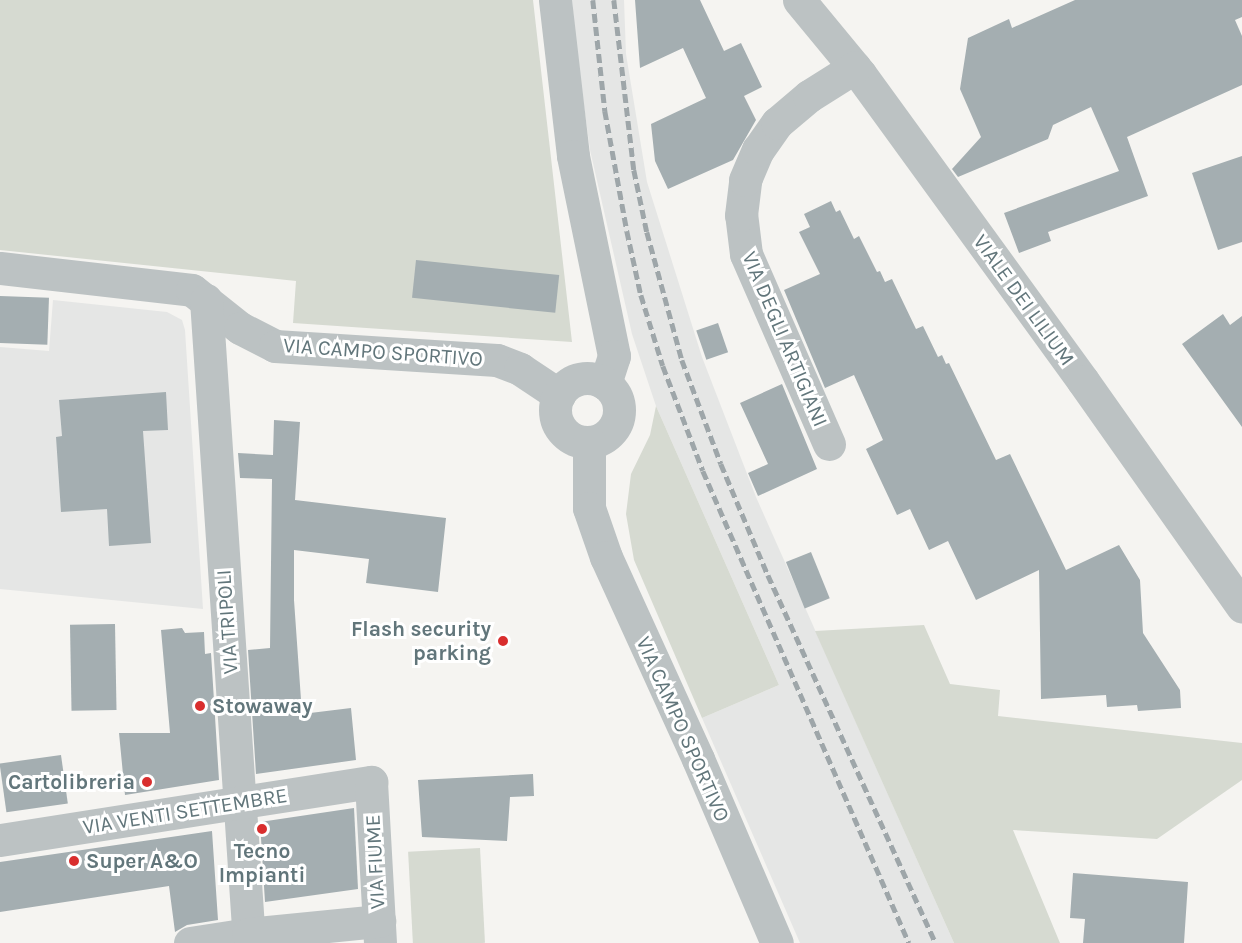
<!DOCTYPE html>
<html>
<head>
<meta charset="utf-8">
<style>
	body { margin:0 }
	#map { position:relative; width:1242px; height:943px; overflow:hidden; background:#f5f4f1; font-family:Karla,sans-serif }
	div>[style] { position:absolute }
	.built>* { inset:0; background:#e5e6e5 }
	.green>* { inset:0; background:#d6dad1; transform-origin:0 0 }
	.building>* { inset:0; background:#a4aeb1; transform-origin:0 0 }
	.minor>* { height:33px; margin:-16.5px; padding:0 16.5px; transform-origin:16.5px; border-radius:16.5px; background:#bcc2c3 }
	.minor>.ring { margin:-16.5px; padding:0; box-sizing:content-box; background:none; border:33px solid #bcc2c3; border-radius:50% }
	.rail>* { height:4.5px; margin-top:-2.25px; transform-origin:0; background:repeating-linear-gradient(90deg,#9ea6a9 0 9px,transparent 0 13.5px) }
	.dots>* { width:16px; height:16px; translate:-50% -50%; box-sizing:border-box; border:3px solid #fff; border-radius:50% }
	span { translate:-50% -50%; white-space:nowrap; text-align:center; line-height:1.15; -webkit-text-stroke:6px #fff; paint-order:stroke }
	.street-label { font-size:21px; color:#62767b }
	.poi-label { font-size:21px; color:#62767b; font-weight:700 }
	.right { translate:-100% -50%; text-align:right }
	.left { translate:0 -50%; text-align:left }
</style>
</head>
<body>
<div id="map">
	<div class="built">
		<div style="clip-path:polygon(572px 0,624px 0,626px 54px,647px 182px,702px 357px,756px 497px,954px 943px,800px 943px,702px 718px,779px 685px,656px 406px,632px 334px,590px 150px,577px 55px)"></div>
		<div style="clip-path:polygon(53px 300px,167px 312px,182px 320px,185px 330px,203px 609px,0 589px,0 347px,49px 351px)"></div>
	</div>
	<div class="green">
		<div style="clip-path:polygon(0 0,533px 0,572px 342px,293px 323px,296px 281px,0 250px)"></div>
		<div style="clip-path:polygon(656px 406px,779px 685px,702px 718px,634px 560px,626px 514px,631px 474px,650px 435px)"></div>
		<div style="clip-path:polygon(924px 625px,950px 684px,1000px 690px,998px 716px,1242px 743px,1242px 780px,1157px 839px,1013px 830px,1060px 943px,954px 943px,815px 631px)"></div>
		<div style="left:480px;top:848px;width:95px;height:72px;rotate:87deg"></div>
	</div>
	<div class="building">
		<div style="clip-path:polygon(635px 0,700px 0,724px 51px,741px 43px,762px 87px,744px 96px,756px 120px,733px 160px,668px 189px,655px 161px,651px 124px,706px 98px,683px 48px,640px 68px)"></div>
		<div style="clip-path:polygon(1075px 0,1242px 0,1242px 17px,1235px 20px,1242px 36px,1242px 85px,1127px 137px,1148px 196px,1048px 232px,1051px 241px,1019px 253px,1004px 213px,1119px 171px,1091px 107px,1053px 125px,1048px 139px,958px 177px,952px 169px,981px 137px,960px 89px,968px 38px,1009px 19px,1012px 28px)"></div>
		<div style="clip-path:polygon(1242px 156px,1242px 242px,1218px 250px,1192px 173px)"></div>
		<div style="clip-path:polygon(831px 201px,836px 212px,840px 210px,854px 239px,859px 236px,877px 272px,880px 271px,885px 282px,892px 279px,916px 329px,923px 326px,938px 357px,942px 355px,946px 364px,949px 363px,996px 460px,1010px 454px,1066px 570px,1119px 545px,1140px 580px,1143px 633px,1180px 690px,1181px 708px,1138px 711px,1137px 705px,1107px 707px,1106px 695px,1041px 699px,1039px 570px,976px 600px,948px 541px,929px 550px,910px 509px,897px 515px,866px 449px,883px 440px,854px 375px,825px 388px,784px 290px,820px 274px,799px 232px,810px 227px,804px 214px)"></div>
		<div style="left:416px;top:260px;width:144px;height:38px;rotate:6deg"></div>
		<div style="left:0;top:296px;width:49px;height:47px;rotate:2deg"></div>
		<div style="clip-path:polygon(1223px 314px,1230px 325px,1242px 316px,1242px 427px,1182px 344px)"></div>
		<div style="left:718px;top:323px;width:31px;height:23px;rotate:71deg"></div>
		<div style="clip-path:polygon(782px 384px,817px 469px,758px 496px,748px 473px,768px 464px,740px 403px)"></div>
		<div style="clip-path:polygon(166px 392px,168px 430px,143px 431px,151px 543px,109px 546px,107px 509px,61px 512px,56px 437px,62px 436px,59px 400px)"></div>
		<div style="clip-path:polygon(274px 420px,300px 422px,295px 500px,446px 518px,438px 592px,366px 583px,369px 559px,294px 550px,294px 600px,302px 714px,351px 708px,356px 760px,256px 774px,248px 650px,270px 648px,272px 479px,240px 478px,238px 453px,273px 455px)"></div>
		<div style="left:811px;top:552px;width:50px;height:27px;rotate:68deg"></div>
		<div style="left:115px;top:624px;width:86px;height:45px;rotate:89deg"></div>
		<div style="clip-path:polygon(182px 628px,185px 633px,204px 632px,205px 654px,211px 653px,219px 780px,125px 795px,119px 733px,170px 733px,161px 630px)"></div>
		<div style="left:61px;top:755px;width:49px;height:62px;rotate:82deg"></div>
		<div style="clip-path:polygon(533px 774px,534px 796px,510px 797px,507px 841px,422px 837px,418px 780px)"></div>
		<div style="clip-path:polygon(354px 808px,358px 889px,265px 902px,260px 822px)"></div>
		<div style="clip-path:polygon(212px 831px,218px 920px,187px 925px,175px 932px,169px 886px,0 912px,0 862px)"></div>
		<div style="clip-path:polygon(1073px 873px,1188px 882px,1184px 943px,1083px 943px,1085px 919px,1070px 918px)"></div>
	</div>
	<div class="minor">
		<div style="left:555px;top:0;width:157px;rotate:83.4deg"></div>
		<div style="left:573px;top:156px;width:204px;rotate:78.4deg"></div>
		<div style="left:614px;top:356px;width:29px;rotate:108deg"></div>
		<div style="left:799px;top:0;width:96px;rotate:50.5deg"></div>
		<div style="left:860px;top:74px;width:379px;rotate:54deg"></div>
		<div style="left:1083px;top:381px;width:276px;rotate:54.8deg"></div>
		<div style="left:0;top:268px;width:193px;rotate:6.5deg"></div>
		<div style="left:192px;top:290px;width:61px;rotate:38.4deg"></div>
		<div style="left:240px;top:328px;width:39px;rotate:27deg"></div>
		<div style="left:275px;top:346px;width:222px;rotate:3.6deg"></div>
		<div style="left:497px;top:360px;width:25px;rotate:21deg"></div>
		<div style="left:520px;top:369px;width:47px;rotate:33.7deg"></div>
		<div style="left:206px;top:300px;width:644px;rotate:86.17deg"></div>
		<div class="ring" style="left:555px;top:378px;width:31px;height:31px"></div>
		<div style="left:589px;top:442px;width:66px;rotate:90deg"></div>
		<div style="left:589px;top:508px;width:52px;rotate:70.9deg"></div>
		<div style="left:606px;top:557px;width:222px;rotate:65.5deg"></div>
		<div style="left:698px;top:759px;width:200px;rotate:66.8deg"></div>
		<div style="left:829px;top:444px;width:207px;rotate:-113.6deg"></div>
		<div style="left:746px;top:254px;width:39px;rotate:-97deg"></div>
		<div style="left:741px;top:215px;width:35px;rotate:-83deg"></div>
		<div style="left:745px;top:180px;width:33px;rotate:-67deg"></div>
		<div style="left:758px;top:150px;width:33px;rotate:-55deg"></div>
		<div style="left:777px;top:123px;width:42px;rotate:-40.2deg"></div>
		<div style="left:809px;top:96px;width:54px;rotate:-32.2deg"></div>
		<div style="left:0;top:840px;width:376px;rotate:-8.9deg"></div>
		<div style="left:371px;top:782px;width:161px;rotate:86.8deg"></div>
		<div style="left:190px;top:943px;width:59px;rotate:-8.8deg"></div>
		<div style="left:248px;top:934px;width:132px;rotate:-5.7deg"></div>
	</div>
	<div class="rail">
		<div style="left:593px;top:0;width:112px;rotate:83.8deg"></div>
		<div style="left:605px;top:111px;width:122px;rotate:79.6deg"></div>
		<div style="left:627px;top:231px;width:66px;rotate:77.7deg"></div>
		<div style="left:641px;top:295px;width:74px;rotate:72.8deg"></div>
		<div style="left:663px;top:366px;width:112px;rotate:69.1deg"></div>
		<div style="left:703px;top:471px;width:515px;rotate:66.42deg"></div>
		<div style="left:614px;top:0;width:171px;rotate:83.3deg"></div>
		<div style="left:634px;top:170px;width:63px;rotate:78.2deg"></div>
		<div style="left:647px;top:232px;width:133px;rotate:74.7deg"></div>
		<div style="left:682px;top:360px;width:111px;rotate:69.4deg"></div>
		<div style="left:721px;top:464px;width:121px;rotate:67.1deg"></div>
		<div style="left:768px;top:575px;width:405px;rotate:65.5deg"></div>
	</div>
	<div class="dots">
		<div style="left:503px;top:641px;background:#d92e2e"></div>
		<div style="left:200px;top:706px;background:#d92e2e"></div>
		<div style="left:147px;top:782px;background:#d92e2e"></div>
		<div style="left:262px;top:829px;background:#d92e2e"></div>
		<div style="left:74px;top:861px;background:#d92e2e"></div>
	</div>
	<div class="street-label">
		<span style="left:1024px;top:300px;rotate:54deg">VIALE DEI LILIUM</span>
		<span style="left:785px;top:339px;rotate:67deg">VIA DEGLI ARTIGIANI</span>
		<span style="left:383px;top:352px;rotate:4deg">VIA CAMPO SPORTIVO</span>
		<span style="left:227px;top:622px;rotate:-94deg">VIA TRIPOLI</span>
		<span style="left:683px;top:729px;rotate:66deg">VIA CAMPO SPORTIVO</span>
		<span style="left:185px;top:811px;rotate:-9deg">VIA VENTI SETTEMBRE</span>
		<span style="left:375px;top:862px;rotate:-93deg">VIA FIUME</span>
	</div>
	<div class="poi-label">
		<span class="right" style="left:491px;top:641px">Flash security<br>parking</span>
		<span class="left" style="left:212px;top:706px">Stowaway</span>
		<span class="right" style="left:135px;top:782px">Cartolibreria</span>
		<span style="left:262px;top:863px">Tecno<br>Impianti</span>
		<span class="left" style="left:86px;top:861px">Super A&amp;O</span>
	</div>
</div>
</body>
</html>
